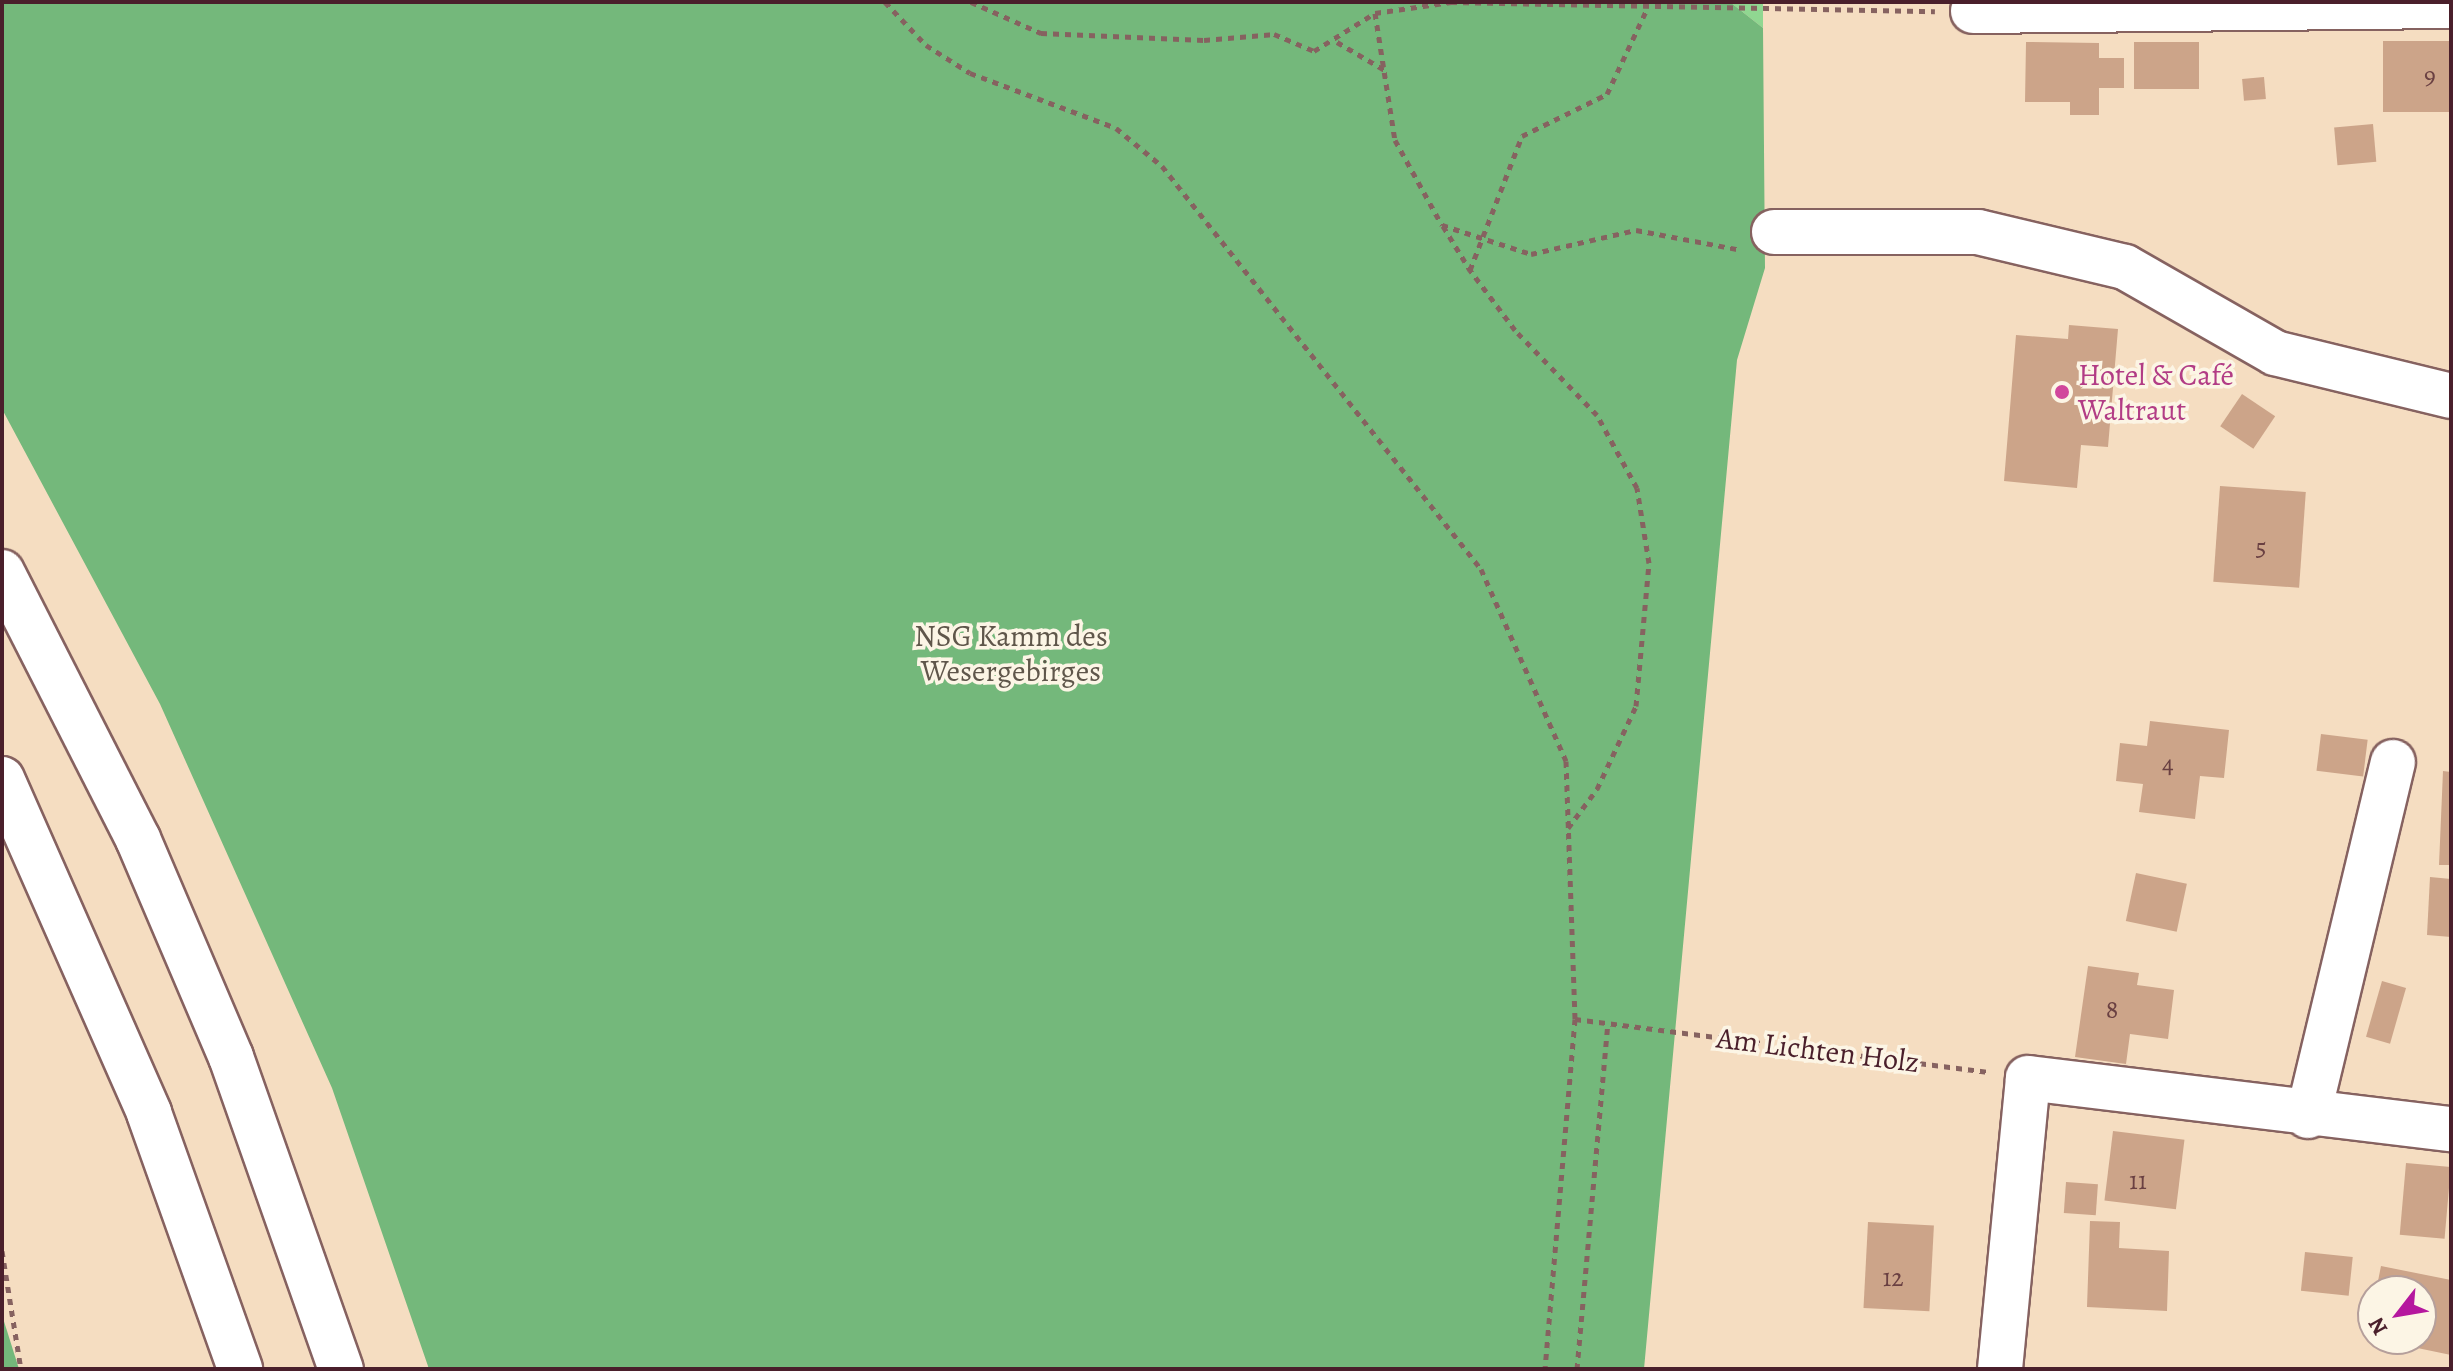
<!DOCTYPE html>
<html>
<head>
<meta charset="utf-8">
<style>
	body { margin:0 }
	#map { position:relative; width:2453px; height:1371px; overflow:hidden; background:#f5ddc1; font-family:Alegreya,serif }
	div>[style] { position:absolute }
	.green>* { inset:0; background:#90d791 }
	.forest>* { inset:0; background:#74b87b }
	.building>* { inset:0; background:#cca489; transform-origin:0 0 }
	.path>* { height:5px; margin-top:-2.5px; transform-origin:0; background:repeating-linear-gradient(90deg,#866260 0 6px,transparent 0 12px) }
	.roads { filter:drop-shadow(2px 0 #866260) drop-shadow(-2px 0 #866260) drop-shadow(0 2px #866260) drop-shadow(0 -2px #866260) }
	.minor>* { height:44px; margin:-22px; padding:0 22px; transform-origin:22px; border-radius:22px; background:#fff }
	.motorway>* { height:44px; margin:-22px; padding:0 22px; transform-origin:22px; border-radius:22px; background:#fff }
	.dots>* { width:22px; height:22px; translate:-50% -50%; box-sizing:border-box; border:4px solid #fcf5e5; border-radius:50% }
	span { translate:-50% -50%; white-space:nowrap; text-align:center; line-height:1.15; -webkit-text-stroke:7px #fcf5e5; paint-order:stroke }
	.number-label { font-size:26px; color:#6a4042 }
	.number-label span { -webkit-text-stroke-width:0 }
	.hotel-label { font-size:30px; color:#b23c85 }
	.left { translate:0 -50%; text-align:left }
	.park-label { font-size:30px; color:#5f564a }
	.street-label { font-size:30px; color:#4a1f2b }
	.frame { position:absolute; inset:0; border:4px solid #4a1f2b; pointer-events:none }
	.north { position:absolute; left:2357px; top:1275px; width:80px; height:80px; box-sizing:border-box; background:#fcf5e5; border:2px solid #b59f9b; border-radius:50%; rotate:239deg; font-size:22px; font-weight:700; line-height:32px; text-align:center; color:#4a1f2b }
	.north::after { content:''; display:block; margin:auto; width:28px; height:36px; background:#b5179e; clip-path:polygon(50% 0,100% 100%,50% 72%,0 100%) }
</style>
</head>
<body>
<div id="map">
	<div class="green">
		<div style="clip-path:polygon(1730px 2px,1763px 2px,1763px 29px,1763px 28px)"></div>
	</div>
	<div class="forest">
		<div style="clip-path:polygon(2px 2px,1730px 2px,1763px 28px,1765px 268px,1737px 360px,1644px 1369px,429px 1369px,332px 1088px,160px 704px,2px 409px)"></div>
		<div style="clip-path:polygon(2px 1315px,19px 1369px,2px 1369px)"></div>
	</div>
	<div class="building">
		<div style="left:2451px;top:41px;width:71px;height:68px;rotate:90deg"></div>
		<div style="clip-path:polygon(2026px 42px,2099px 43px,2099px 58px,2124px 58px,2124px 88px,2099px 88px,2099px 115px,2070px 115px,2070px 102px,2025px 102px)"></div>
		<div style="left:2199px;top:42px;width:47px;height:65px;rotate:90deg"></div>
		<div style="left:2264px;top:77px;width:22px;height:22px;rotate:85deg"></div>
		<div style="left:2373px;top:124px;width:38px;height:39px;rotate:85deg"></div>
		<div style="clip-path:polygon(2069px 325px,2118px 329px,2108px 447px,2081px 445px,2077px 488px,2004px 481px,2016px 335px,2068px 339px)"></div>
		<div style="left:2242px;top:394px;width:40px;height:39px;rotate:34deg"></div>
		<div style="left:2220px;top:486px;width:86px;height:96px;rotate:4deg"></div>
		<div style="clip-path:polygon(2150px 721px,2229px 730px,2224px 778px,2200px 776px,2195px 819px,2139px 812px,2143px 784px,2116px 781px,2120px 743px,2147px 746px)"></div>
		<div style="left:2321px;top:734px;width:47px;height:37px;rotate:7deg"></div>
		<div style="clip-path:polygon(2443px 771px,2451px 772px,2451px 865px,2439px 865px)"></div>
		<div style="left:2136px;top:873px;width:52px;height:49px;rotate:12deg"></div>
		<div style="clip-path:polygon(2430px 877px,2451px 879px,2451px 937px,2427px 935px)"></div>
		<div style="clip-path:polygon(2088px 966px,2139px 973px,2137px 985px,2174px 990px,2168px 1039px,2130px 1034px,2126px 1064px,2075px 1057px)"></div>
		<div style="left:2382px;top:981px;width:25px;height:58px;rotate:16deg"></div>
		<div style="left:2113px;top:1131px;width:72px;height:70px;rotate:7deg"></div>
		<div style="left:2406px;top:1163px;width:45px;height:72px;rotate:5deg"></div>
		<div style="left:2066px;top:1182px;width:32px;height:31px;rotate:4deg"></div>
		<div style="clip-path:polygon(2090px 1221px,2120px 1222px,2119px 1248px,2169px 1251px,2167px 1311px,2087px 1307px)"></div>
		<div style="left:1868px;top:1222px;width:66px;height:86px;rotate:3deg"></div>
		<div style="left:2305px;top:1252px;width:48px;height:39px;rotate:6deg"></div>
		<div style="clip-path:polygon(2381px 1266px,2451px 1280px,2451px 1355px,2379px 1340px,2421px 1339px,2421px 1291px,2376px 1291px)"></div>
		<div style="clip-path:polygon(2372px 1314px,2373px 1314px,2373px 1339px,2367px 1338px)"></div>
	</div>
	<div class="path">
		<div style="left:885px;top:2px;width:59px;rotate:46.4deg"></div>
		<div style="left:926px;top:45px;width:52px;rotate:32.5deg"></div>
		<div style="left:970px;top:73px;width:156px;rotate:20.6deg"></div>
		<div style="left:1116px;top:128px;width:60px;rotate:39.6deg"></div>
		<div style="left:1162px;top:166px;width:514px;rotate:51.64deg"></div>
		<div style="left:1481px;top:569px;width:210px;rotate:66.1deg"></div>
		<div style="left:1566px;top:761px;width:258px;rotate:88deg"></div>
		<div style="left:1575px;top:1019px;width:351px;rotate:94.9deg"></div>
		<div style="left:971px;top:2px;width:77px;rotate:23.9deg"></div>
		<div style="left:1041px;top:33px;width:163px;rotate:2.5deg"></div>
		<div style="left:1204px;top:40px;width:70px;rotate:-4.9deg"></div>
		<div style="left:1274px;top:34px;width:43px;rotate:23deg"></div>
		<div style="left:1314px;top:51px;width:72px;rotate:-31.9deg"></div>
		<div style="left:1375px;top:13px;width:77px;rotate:-8.2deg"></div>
		<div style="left:1451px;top:2px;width:484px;rotate:1.1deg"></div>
		<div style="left:1375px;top:13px;width:129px;rotate:81.1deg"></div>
		<div style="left:1395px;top:140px;width:97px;rotate:61.1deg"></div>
		<div style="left:1442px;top:225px;width:94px;rotate:18deg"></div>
		<div style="left:1531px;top:254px;width:108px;rotate:-12.9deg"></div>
		<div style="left:1636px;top:230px;width:103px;rotate:10.7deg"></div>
		<div style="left:1337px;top:42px;width:59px;rotate:30.5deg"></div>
		<div style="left:1443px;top:226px;width:52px;rotate:58.5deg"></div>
		<div style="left:1568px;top:828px;width:49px;rotate:-53.4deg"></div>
		<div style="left:1597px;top:789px;width:92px;rotate:-64.8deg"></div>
		<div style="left:1636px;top:706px;width:144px;rotate:-84.8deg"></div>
		<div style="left:1649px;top:563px;width:76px;rotate:-99.1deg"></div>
		<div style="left:1637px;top:488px;width:83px;rotate:-118.7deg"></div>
		<div style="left:1597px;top:415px;width:118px;rotate:-134deg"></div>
		<div style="left:1515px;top:330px;width:75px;rotate:-126.9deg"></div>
		<div style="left:1470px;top:270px;width:144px;rotate:-68.8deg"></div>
		<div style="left:1522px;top:136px;width:95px;rotate:-26.3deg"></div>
		<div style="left:1607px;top:94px;width:92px;rotate:-64.8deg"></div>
		<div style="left:1575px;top:1019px;width:415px;rotate:7.3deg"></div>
		<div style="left:2px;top:1251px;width:120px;rotate:80.9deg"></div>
		<div style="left:1577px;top:1369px;width:347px;rotate:-84.9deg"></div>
	</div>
	<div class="roads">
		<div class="minor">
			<div style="left:1973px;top:11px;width:478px;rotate:-0.6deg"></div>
			<div style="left:1774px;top:232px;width:204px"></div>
			<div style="left:1978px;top:232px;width:151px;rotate:13.4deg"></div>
			<div style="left:2125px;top:267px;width:173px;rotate:29.8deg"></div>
			<div style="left:2275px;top:353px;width:181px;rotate:13.7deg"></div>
			<div style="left:2308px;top:1116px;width:364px;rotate:-76.5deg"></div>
			<div style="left:2000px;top:1369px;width:292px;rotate:-84.5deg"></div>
			<div style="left:2028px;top:1078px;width:426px;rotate:6.9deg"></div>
		</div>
		<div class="motorway">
			<div style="left:2px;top:572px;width:300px;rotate:63deg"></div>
			<div style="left:138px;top:839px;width:237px;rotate:66.9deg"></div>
			<div style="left:231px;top:1057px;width:331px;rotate:70.6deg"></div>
			<div style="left:2px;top:779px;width:365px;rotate:66.2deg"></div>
			<div style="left:149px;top:1113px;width:272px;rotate:70.4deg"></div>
		</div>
	</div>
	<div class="dots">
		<div style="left:2062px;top:392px;background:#d1479c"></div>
	</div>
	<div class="number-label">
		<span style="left:2430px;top:76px">9</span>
		<span style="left:2261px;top:547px">5</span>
		<span style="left:2168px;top:765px">4</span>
		<span style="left:2112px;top:1010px">8</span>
		<span style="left:2138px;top:1181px">11</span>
		<span style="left:1893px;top:1278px">12</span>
	</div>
	<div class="hotel-label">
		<span class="left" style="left:2078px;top:392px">Hotel &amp; Café<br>Waltraut</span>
	</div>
	<div class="park-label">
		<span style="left:1011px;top:653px">NSG Kamm des<br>Wesergebirges</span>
	</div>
	<div class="street-label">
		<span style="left:1818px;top:1050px;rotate:7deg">Am Lichten Holz</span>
	</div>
	<div class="frame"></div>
	<div class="north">N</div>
</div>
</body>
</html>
